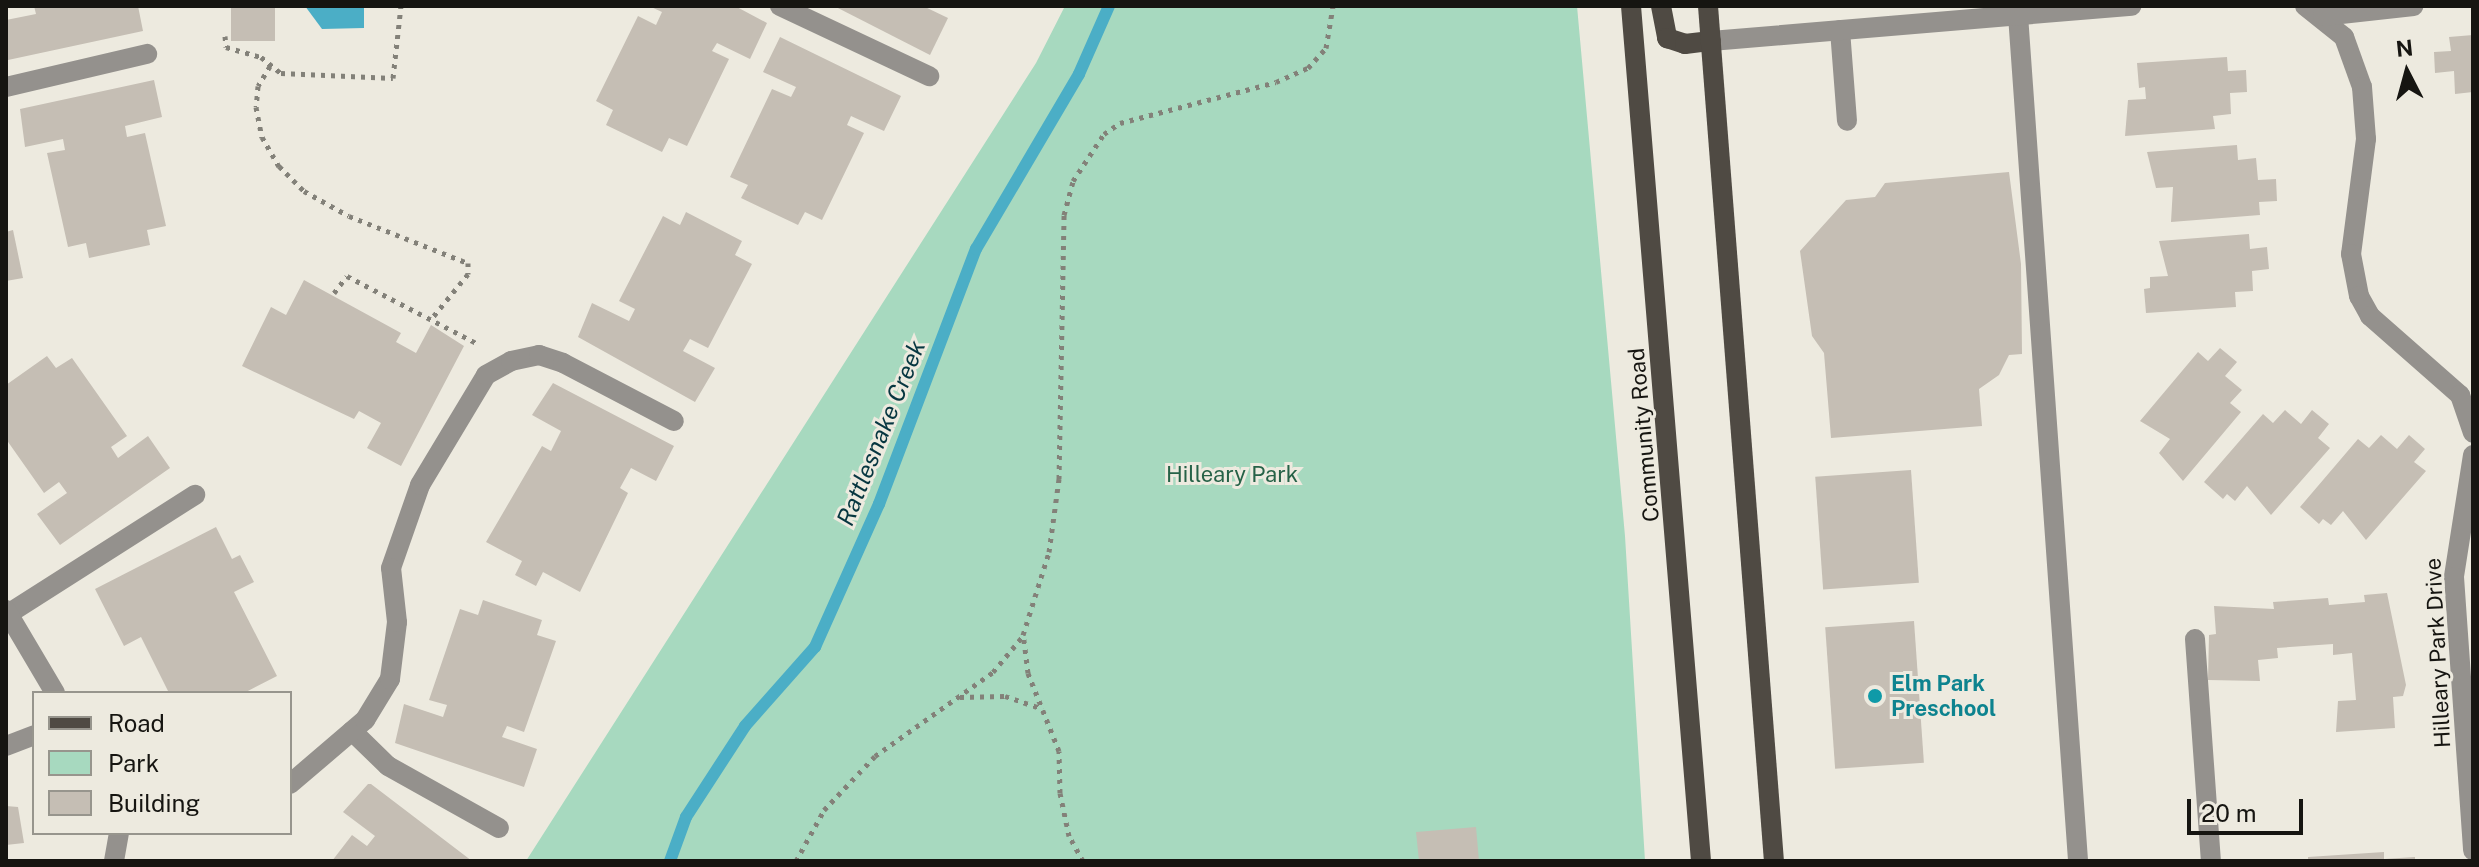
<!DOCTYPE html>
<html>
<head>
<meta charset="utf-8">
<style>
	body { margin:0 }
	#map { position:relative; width:2479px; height:867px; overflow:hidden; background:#edeadf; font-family:"Public Sans",sans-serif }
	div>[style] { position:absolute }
	.green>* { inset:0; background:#a7d9bf }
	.water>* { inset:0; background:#4baec6 }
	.stream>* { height:12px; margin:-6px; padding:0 6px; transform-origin:6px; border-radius:6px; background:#4baec6 }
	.building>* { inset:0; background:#c5beb4; transform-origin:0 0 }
	.path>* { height:5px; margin-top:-2.5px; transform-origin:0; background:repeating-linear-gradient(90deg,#838179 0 4px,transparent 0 10px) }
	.service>* { height:20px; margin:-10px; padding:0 10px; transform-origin:10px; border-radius:10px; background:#94918d }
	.minor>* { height:20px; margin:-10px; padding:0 10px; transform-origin:10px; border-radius:10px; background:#94918d }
	.primary>* { height:20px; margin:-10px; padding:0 10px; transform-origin:10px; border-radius:10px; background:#4f4a43 }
	.dots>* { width:22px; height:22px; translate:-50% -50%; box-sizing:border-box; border:4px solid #edeadf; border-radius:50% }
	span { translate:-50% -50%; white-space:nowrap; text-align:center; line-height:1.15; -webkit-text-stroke:6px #edeadf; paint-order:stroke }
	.street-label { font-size:22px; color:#161511 }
	.park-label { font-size:22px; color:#266247 }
	.culture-label { font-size:22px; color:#0d838f; font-weight:700 }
	.left { translate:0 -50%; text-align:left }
	.water-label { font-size:24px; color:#063640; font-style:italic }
	.frame { position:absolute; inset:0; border:8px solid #161511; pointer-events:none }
	.legend { position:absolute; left:32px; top:691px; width:260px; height:144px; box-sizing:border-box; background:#edeadf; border:2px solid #97958d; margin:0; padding:10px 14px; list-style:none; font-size:24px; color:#161511 }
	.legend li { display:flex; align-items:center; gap:16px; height:40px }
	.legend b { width:40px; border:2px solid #97958d }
	.north { position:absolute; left:2367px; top:32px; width:80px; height:80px; -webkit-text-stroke:6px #edeadf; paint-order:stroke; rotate:354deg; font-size:22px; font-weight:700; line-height:32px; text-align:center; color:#161511 }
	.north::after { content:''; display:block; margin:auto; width:28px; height:36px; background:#161511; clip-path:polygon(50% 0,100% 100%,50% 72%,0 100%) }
	.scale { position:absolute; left:2187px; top:799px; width:116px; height:36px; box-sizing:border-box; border:4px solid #161511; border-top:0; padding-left:10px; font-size:24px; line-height:28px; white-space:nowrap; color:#161511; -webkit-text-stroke:6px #edeadf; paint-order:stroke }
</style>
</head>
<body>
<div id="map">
	<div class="green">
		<div style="clip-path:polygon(1065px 6px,1577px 6px,1625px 536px,1645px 861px,526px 861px,1036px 63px)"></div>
	</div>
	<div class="water">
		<div style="clip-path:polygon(305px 6px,364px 6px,364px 28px,322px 29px)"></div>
	</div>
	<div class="stream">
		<div style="left:670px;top:861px;width:47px;rotate:-70deg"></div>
		<div style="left:686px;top:817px;width:108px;rotate:-57deg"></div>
		<div style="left:745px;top:726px;width:106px;rotate:-48.5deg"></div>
		<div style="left:815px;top:647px;width:157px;rotate:-65.9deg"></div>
		<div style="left:879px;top:504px;width:273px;rotate:-69.2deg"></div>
		<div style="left:976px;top:249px;width:203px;rotate:-59.5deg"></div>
		<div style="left:1079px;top:74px;width:74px;rotate:-66.2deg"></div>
	</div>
	<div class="building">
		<div style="clip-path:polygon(34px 6px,138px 6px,143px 31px,8px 60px,6px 20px,36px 14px)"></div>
		<div style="left:231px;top:6px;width:44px;height:35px"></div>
		<div style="clip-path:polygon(649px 6px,735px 6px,767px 23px,750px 59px,717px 43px,712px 51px,729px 59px,687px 146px,669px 138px,662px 152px,606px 125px,613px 110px,596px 101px,638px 16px,656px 25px,662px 12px)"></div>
		<div style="clip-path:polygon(834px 6px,923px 6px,948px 18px,930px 55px)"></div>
		<div style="clip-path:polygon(2473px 35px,2473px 92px,2455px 94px,2454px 71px,2435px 73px,2434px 52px,2451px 51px,2449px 37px)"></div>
		<div style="clip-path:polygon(780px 37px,901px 96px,884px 131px,851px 116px,847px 125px,864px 133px,822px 220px,805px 212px,798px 225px,741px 198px,748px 185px,730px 177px,772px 89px,791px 97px,796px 87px,763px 72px)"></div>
		<div style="clip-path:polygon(2227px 57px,2228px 71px,2246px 70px,2247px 92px,2230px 93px,2231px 114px,2213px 116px,2215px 129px,2125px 136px,2128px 100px,2146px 99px,2145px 87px,2139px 88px,2137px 63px)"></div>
		<div style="clip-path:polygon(154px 80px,162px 117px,125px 126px,127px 137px,145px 133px,166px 226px,147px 230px,150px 245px,89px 258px,86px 243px,68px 247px,47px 153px,65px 150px,63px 139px,25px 147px,20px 109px)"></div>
		<div style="clip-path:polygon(2237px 145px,2238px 160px,2256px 158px,2258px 180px,2276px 179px,2277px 201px,2259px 202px,2260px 215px,2171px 222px,2173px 187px,2156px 188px,2147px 152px)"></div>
		<div style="clip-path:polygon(2009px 172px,2021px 264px,2022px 354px,2009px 355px,1999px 375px,1979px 389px,1982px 426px,1831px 438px,1824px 353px,1812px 336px,1800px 251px,1846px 200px,1875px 197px,1885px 183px)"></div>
		<div style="clip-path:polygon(686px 212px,742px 241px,735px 255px,752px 264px,708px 348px,690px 339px,683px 351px,715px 368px,695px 402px,578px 337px,592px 303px,629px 321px,635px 309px,619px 301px,663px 216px,680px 225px)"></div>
		<div style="clip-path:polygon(13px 230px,23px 278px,6px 281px,6px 232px)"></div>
		<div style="clip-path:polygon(2249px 234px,2250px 249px,2267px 247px,2269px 269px,2252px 271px,2253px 291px,2235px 292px,2236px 307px,2146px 313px,2144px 289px,2150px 288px,2150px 277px,2168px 276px,2159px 241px)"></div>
		<div style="clip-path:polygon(304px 280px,401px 333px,396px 342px,416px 353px,431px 325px,464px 346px,401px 466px,367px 448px,381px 423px,359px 411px,354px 419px,242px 366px,271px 307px,286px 315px)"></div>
		<div style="clip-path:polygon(2220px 348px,2237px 362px,2225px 376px,2242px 390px,2230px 403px,2241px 412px,2183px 481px,2159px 453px,2170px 439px,2140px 421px,2198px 352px,2208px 361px)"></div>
		<div style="clip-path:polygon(47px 356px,56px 368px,72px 358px,127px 436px,111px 447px,118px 458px,148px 436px,170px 468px,60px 545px,37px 514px,67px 493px,59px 482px,44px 493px,6px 439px,6px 385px)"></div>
		<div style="clip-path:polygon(553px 383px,674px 446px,656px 481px,631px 468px,620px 488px,628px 493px,580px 592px,543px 572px,536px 586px,515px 575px,522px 561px,486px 542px,542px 446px,551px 451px,561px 431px,532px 415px)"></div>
		<div style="clip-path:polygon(2285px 410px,2301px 424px,2312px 410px,2329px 424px,2318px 438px,2330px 448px,2271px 515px,2247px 486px,2235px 501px,2227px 494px,2223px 499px,2204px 482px,2263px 414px,2273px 423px)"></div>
		<div style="clip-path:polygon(2381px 435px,2397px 449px,2409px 435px,2425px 449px,2414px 462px,2426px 471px,2366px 540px,2343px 511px,2331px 525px,2323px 519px,2319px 524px,2300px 507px,2358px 439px,2369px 448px)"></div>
		<div style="left:1911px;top:470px;width:113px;height:96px;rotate:86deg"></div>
		<div style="clip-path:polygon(216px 527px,232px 559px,240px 555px,254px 582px,234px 592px,277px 676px,244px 693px,169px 693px,141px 637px,124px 646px,95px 589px)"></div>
		<div style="clip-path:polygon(2387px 593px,2406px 685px,2403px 696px,2393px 697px,2395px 728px,2336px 732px,2338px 701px,2356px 700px,2352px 653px,2333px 655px,2333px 644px,2277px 648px,2278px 658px,2258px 660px,2260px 681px,2208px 680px,2209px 635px,2216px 634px,2214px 606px,2274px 609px,2273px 602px,2328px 598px,2329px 605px,2365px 602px,2364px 595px)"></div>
		<div style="clip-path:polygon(483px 600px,542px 620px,537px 635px,556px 641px,524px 732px,507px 726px,502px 737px,537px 749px,524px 787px,395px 743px,404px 704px,443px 717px,447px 705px,429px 700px,460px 609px,478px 615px)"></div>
		<div style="left:1914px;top:621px;width:142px;height:89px;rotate:86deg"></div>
		<div style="clip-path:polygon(368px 784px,371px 784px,472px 861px,332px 861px,352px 835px,367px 846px,375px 836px,343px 812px)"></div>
		<div style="clip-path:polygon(6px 806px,18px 807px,24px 843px,6px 845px)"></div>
		<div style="clip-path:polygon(1476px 827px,1479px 861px,1419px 861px,1416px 832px)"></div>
		<div style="clip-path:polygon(2384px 852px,2384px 859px,2415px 857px,2415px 861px,2308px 861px,2308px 857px)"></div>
	</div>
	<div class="path">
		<div style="left:225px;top:36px;width:11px;rotate:85deg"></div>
		<div style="left:226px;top:47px;width:36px;rotate:16deg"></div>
		<div style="left:261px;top:57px;width:26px;rotate:39deg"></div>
		<div style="left:281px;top:73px;width:112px;rotate:2.6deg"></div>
		<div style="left:393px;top:78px;width:72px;rotate:-83.7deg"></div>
		<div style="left:270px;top:66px;width:23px;rotate:121deg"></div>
		<div style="left:258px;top:86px;width:21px;rotate:95deg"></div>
		<div style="left:256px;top:107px;width:31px;rotate:79deg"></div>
		<div style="left:262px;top:137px;width:34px;rotate:60deg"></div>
		<div style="left:279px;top:166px;width:35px;rotate:45deg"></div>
		<div style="left:304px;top:191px;width:51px;rotate:29.1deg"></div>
		<div style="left:349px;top:216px;width:128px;rotate:21.6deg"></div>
		<div style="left:468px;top:263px;width:11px;rotate:90deg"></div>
		<div style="left:468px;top:274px;width:57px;rotate:129.3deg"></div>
		<div style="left:334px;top:293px;width:21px;rotate:-53deg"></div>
		<div style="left:347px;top:276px;width:148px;rotate:27.4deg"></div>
		<div style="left:960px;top:697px;width:45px;rotate:-1.3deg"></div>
		<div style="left:1005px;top:696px;width:40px;rotate:18.9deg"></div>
		<div style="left:796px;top:861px;width:58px;rotate:-61.2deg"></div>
		<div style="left:824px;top:810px;width:74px;rotate:-46.6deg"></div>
		<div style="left:875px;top:756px;width:145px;rotate:-35.4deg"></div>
		<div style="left:993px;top:672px;width:47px;rotate:-50.2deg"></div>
		<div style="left:1083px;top:861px;width:29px;rotate:-119deg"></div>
		<div style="left:1069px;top:836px;width:44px;rotate:-101.8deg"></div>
		<div style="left:1060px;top:793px;width:42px;rotate:-91.4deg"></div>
		<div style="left:1059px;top:751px;width:84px;rotate:-111.7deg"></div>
		<div style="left:1028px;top:673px;width:38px;rotate:-97deg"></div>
		<div style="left:1023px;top:635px;width:87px;rotate:-72.6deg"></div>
		<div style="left:1049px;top:552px;width:74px;rotate:-82.2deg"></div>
		<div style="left:1059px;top:479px;width:264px;rotate:-88.9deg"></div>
		<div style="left:1064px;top:215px;width:35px;rotate:-75deg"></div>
		<div style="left:1073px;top:181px;width:56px;rotate:-56.6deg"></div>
		<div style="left:1104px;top:134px;width:19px;rotate:-35deg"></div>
		<div style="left:1120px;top:123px;width:161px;rotate:-14.7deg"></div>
		<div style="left:1276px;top:82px;width:35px;rotate:-24deg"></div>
		<div style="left:1308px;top:68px;width:27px;rotate:-48deg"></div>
		<div style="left:1326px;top:48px;width:43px;rotate:-80.5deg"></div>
	</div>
	<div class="service">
		<div style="left:780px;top:6px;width:165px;rotate:25.2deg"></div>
		<div style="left:2305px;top:6px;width:50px;rotate:38.5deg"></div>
		<div style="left:2344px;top:37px;width:53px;rotate:70.2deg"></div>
		<div style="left:2362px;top:87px;width:52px;rotate:85.6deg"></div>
		<div style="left:2366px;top:139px;width:116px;rotate:97.4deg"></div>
		<div style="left:2351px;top:254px;width:43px;rotate:79.2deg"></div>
		<div style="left:2359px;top:296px;width:23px;rotate:61deg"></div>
		<div style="left:2370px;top:316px;width:120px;rotate:41.3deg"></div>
		<div style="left:2460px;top:395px;width:40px;rotate:71.1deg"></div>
		<div style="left:2018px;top:15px;width:848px;rotate:85.94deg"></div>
		<div style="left:2323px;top:16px;width:91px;rotate:-6.3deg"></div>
		<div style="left:1840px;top:30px;width:91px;rotate:85.6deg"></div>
		<div style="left:1711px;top:41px;width:422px;rotate:-4.8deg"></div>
		<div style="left:6px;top:87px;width:145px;rotate:-13.2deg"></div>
		<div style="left:2473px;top:455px;width:123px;rotate:98.9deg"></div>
		<div style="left:2454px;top:577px;width:274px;rotate:86deg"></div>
		<div style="left:391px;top:568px;width:88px;rotate:-70.7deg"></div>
		<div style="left:420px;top:485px;width:128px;rotate:-59deg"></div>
		<div style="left:486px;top:375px;width:29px;rotate:-29deg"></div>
		<div style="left:511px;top:361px;width:29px;rotate:-12deg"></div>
		<div style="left:539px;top:355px;width:25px;rotate:18deg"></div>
		<div style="left:563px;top:363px;width:125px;rotate:27.6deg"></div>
		<div style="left:8px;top:614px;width:222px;rotate:-32.5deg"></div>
		<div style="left:2195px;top:639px;width:223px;rotate:85.9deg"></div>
		<div style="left:352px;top:731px;width:50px;rotate:44.2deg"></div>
		<div style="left:388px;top:766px;width:127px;rotate:29.2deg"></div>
		<div style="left:6px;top:746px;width:30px;rotate:-21deg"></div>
		<div style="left:114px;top:861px;width:28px;rotate:-80deg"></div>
	</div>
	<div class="minor">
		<div style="left:6px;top:610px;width:96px;rotate:59.4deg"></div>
		<div style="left:290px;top:784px;width:99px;rotate:-40.5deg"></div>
		<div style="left:365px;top:720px;width:48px;rotate:-58.6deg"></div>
		<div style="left:390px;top:679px;width:57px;rotate:-83deg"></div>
		<div style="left:397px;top:622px;width:54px;rotate:-96.3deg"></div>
	</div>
	<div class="primary">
		<div style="left:1631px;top:6px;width:858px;rotate:85.32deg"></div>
		<div style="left:1661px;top:6px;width:33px;rotate:79deg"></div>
		<div style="left:1667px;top:38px;width:19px;rotate:18deg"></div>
		<div style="left:1685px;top:44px;width:26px;rotate:-7deg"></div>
		<div style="left:1708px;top:6px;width:858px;rotate:85.59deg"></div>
	</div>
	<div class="dots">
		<div style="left:1875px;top:696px;background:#0f9aa8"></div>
	</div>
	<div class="street-label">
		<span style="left:1644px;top:435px;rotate:-95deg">Community Road</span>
		<span style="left:2438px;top:653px;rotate:-93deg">Hilleary Park Drive</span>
	</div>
	<div class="park-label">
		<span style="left:1232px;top:475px">Hilleary Park</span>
	</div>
	<div class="culture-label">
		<span class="left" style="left:1891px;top:696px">Elm Park<br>Preschool</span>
	</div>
	<div class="water-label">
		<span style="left:881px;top:433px;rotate:-68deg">Rattlesnake Creek</span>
	</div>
	<div class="frame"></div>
	<ul class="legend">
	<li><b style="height:10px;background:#4f4a43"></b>Road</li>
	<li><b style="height:22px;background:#a7d9bf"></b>Park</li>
	<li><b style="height:22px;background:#c5beb4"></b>Building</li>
	</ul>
	<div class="north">N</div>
	<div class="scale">20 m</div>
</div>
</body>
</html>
